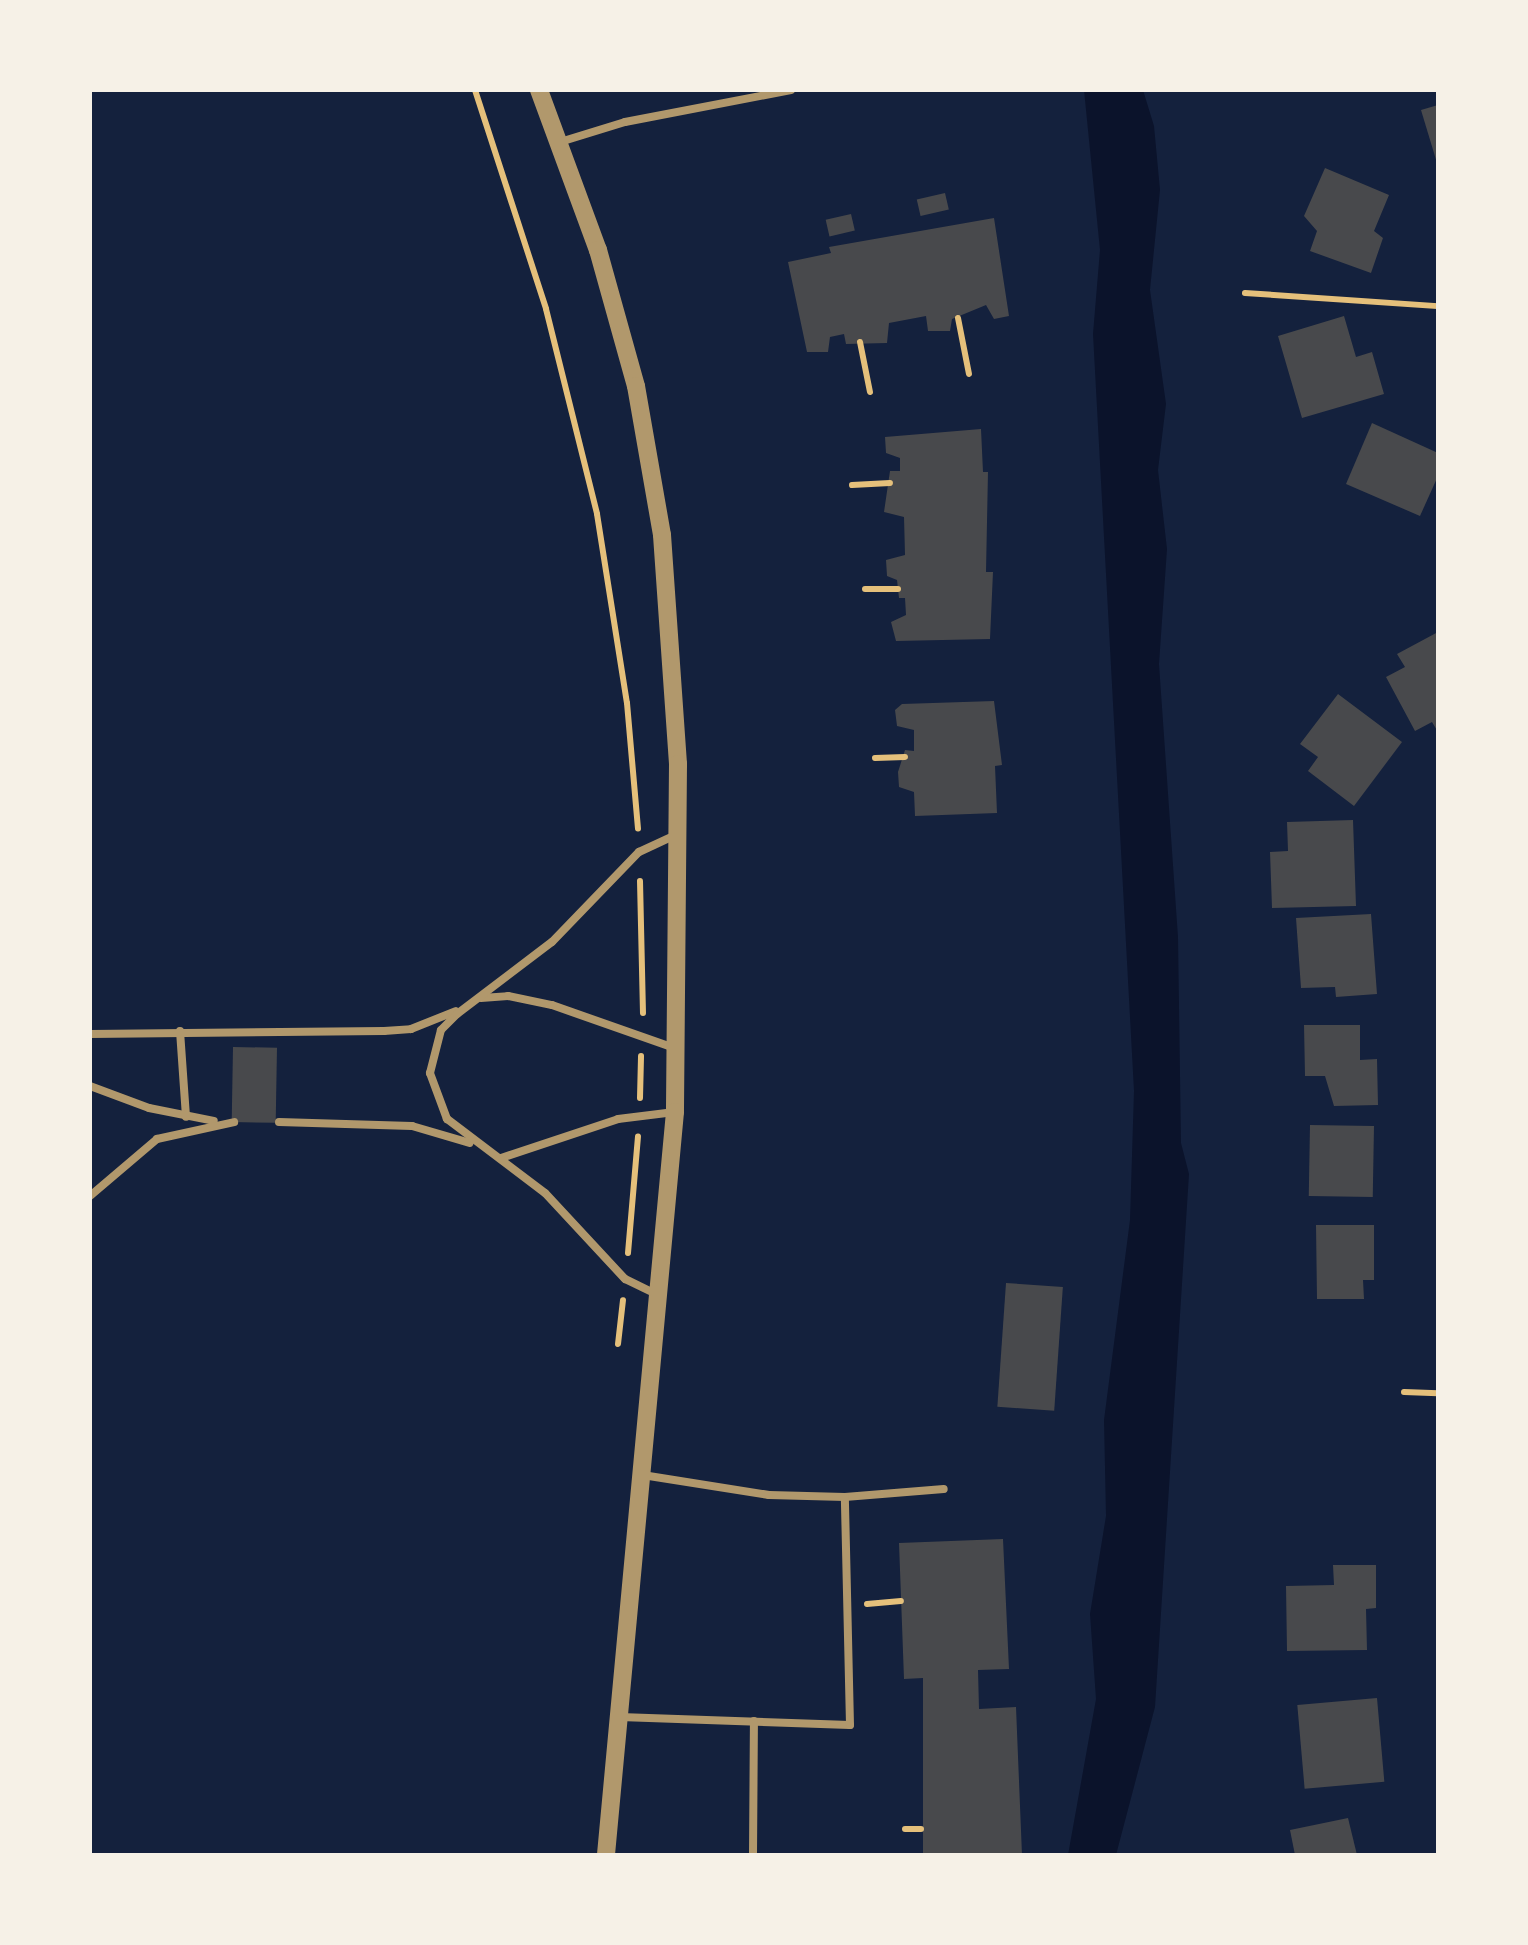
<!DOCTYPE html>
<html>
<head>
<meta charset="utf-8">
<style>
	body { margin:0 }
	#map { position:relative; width:1528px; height:1945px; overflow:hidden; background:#14213d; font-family:"Noto Sans",sans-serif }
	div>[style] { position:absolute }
	.water>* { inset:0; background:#0b132b }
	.building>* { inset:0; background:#48494c; transform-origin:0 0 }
	.path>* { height:6px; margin:-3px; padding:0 3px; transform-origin:3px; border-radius:3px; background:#e5c07b }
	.service>* { height:8px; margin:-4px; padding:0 4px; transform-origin:4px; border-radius:4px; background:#b1986c }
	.tertiary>* { height:18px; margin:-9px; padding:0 9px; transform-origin:9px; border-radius:9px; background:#b1986c }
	span { translate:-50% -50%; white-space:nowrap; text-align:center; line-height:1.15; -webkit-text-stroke:8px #f6f1e7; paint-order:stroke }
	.frame { position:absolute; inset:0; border:92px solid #f6f1e7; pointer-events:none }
</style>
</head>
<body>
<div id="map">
	<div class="water">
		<div style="clip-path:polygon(1084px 90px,1143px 90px,1154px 126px,1160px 190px,1150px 290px,1166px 404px,1158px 470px,1167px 549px,1159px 664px,1178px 937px,1181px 1143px,1189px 1174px,1155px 1707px,1116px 1855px,1068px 1855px,1096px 1699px,1090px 1614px,1106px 1516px,1104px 1420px,1130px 1220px,1134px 1091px,1093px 334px,1100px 250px)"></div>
	</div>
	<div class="building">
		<div style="clip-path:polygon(1438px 105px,1438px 163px,1437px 163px,1421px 110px)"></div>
		<div style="clip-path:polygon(1325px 168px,1389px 195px,1374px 231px,1383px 238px,1371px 273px,1310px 251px,1317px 231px,1304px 216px)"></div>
		<div style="left:945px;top:193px;width:17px;height:29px;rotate:77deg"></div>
		<div style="left:851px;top:214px;width:17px;height:26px;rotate:77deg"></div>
		<div style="clip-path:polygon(994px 218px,1009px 316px,994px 319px,986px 305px,952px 319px,950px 331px,928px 331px,926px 316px,889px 323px,887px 343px,846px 344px,844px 334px,830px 337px,828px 352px,807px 352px,788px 262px,831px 253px,829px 247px)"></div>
		<div style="clip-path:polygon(1344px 316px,1356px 357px,1372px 352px,1384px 394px,1302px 418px,1278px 336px)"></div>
		<div style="clip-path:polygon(1372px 423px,1438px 453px,1438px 476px,1420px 516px,1346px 484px)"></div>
		<div style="clip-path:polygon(981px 429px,983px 472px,988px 472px,986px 572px,993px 572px,990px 639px,896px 641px,891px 622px,906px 615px,905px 598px,899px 598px,897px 580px,887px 576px,886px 560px,905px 555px,904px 517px,884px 512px,890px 471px,900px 471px,900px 458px,886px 453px,885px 437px)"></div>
		<div style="clip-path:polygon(1438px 632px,1438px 732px,1432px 722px,1415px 731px,1386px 677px,1405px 667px,1397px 654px)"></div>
		<div style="clip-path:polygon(1338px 694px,1402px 742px,1354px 806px,1308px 771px,1318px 757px,1300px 744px)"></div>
		<div style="clip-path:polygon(994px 701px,1002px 765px,995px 766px,997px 813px,915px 816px,914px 792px,899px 787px,898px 772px,905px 750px,914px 751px,914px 730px,897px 726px,895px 710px,902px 704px)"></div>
		<div style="clip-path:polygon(1353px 820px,1356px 906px,1272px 908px,1270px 852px,1288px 851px,1287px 822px)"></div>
		<div style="clip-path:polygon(1371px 914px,1377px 994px,1336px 997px,1335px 987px,1301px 988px,1296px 918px)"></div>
		<div style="clip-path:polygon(1304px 1025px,1360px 1025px,1360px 1060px,1377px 1059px,1378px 1105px,1334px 1106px,1325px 1076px,1305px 1076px)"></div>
		<div style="left:233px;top:1047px;width:44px;height:75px;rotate:1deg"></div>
		<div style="left:1310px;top:1125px;width:64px;height:71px;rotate:1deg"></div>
		<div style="clip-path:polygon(1316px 1225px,1374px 1225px,1374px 1280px,1363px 1280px,1364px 1299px,1317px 1299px)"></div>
		<div style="left:1006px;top:1283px;width:57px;height:124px;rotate:4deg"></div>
		<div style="clip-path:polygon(1003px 1539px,1009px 1669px,978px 1670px,979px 1709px,1016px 1707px,1022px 1855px,923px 1855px,923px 1678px,904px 1679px,899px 1543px)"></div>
		<div style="clip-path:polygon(1333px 1565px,1376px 1565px,1376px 1608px,1366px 1609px,1367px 1650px,1287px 1651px,1286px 1586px,1334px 1585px)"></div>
		<div style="left:1377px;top:1698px;width:84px;height:80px;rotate:85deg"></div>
		<div style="clip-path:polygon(1348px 1818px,1357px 1855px,1295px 1855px,1290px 1830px)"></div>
	</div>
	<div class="path">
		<div style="left:475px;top:90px;width:230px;rotate:72deg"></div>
		<div style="left:546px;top:309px;width:211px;rotate:76deg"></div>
		<div style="left:597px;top:514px;width:191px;rotate:81deg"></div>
		<div style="left:627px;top:703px;width:126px;rotate:85deg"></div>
		<div style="left:1245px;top:293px;width:193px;rotate:3.9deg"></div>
		<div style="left:958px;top:318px;width:57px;rotate:78.9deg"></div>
		<div style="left:860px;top:342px;width:51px;rotate:78.7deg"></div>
		<div style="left:852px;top:485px;width:38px;rotate:-3deg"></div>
		<div style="left:865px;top:589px;width:33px"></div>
		<div style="left:875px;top:758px;width:30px;rotate:-2deg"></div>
		<div style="left:640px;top:881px;width:132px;rotate:88.7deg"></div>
		<div style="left:640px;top:1098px;width:42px;rotate:-88.6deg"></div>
		<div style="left:628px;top:1253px;width:117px;rotate:-85.1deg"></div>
		<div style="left:618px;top:1344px;width:44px;rotate:-83.5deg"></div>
		<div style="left:1404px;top:1392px;width:34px;rotate:2deg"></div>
		<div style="left:867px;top:1604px;width:34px;rotate:-5deg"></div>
		<div style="left:905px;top:1829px;width:16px"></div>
	</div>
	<div class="service">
		<div style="left:560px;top:142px;width:68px;rotate:-17.1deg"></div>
		<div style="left:625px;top:122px;width:169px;rotate:-10.9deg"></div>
		<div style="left:481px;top:998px;width:27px;rotate:-4deg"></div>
		<div style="left:508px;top:996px;width:45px;rotate:11.6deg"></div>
		<div style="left:552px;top:1005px;width:129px;rotate:19.4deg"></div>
		<div style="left:180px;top:1031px;width:86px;rotate:86deg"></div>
		<div style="left:90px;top:1034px;width:294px;rotate:-0.6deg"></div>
		<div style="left:384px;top:1031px;width:27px;rotate:-4deg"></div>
		<div style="left:411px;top:1029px;width:48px;rotate:-21.8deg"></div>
		<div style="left:90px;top:1086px;width:63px;rotate:20.4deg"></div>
		<div style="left:149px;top:1108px;width:66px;rotate:11.3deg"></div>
		<div style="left:279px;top:1122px;width:133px;rotate:1.7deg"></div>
		<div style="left:412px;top:1126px;width:60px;rotate:16.3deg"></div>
		<div style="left:501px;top:1158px;width:123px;rotate:-18.4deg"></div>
		<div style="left:618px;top:1119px;width:57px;rotate:-7deg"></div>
		<div style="left:90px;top:1196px;width:88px;rotate:-40.4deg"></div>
		<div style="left:157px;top:1139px;width:79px;rotate:-12.4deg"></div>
		<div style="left:656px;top:1294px;width:34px;rotate:-154deg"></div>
		<div style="left:625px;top:1279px;width:117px;rotate:-132.9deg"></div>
		<div style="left:545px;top:1193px;width:123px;rotate:-142.9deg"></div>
		<div style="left:447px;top:1119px;width:49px;rotate:-110.3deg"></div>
		<div style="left:430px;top:1073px;width:44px;rotate:-75.7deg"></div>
		<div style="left:441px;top:1030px;width:23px;rotate:-45deg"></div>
		<div style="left:457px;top:1014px;width:119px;rotate:-37.2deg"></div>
		<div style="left:552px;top:942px;width:125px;rotate:-46deg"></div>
		<div style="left:639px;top:852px;width:43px;rotate:-24.8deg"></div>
		<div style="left:845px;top:1497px;width:99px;rotate:-4.6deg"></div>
		<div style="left:620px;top:1717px;width:230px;rotate:2deg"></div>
		<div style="left:850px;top:1725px;width:228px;rotate:-91.3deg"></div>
		<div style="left:845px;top:1497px;width:76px;rotate:-178.5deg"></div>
		<div style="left:769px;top:1495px;width:128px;rotate:-171deg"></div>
		<div style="left:753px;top:1855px;width:134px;rotate:-89.6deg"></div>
	</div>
	<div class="tertiary">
		<div style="left:539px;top:90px;width:171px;rotate:69.8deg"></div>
		<div style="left:598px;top:250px;width:141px;rotate:74.4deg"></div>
		<div style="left:636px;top:386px;width:151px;rotate:80.1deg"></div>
		<div style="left:662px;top:535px;width:230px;rotate:86deg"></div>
		<div style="left:678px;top:764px;width:348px;rotate:90.5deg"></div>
		<div style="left:675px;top:1112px;width:746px;rotate:95.31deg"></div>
	</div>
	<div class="frame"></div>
</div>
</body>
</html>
